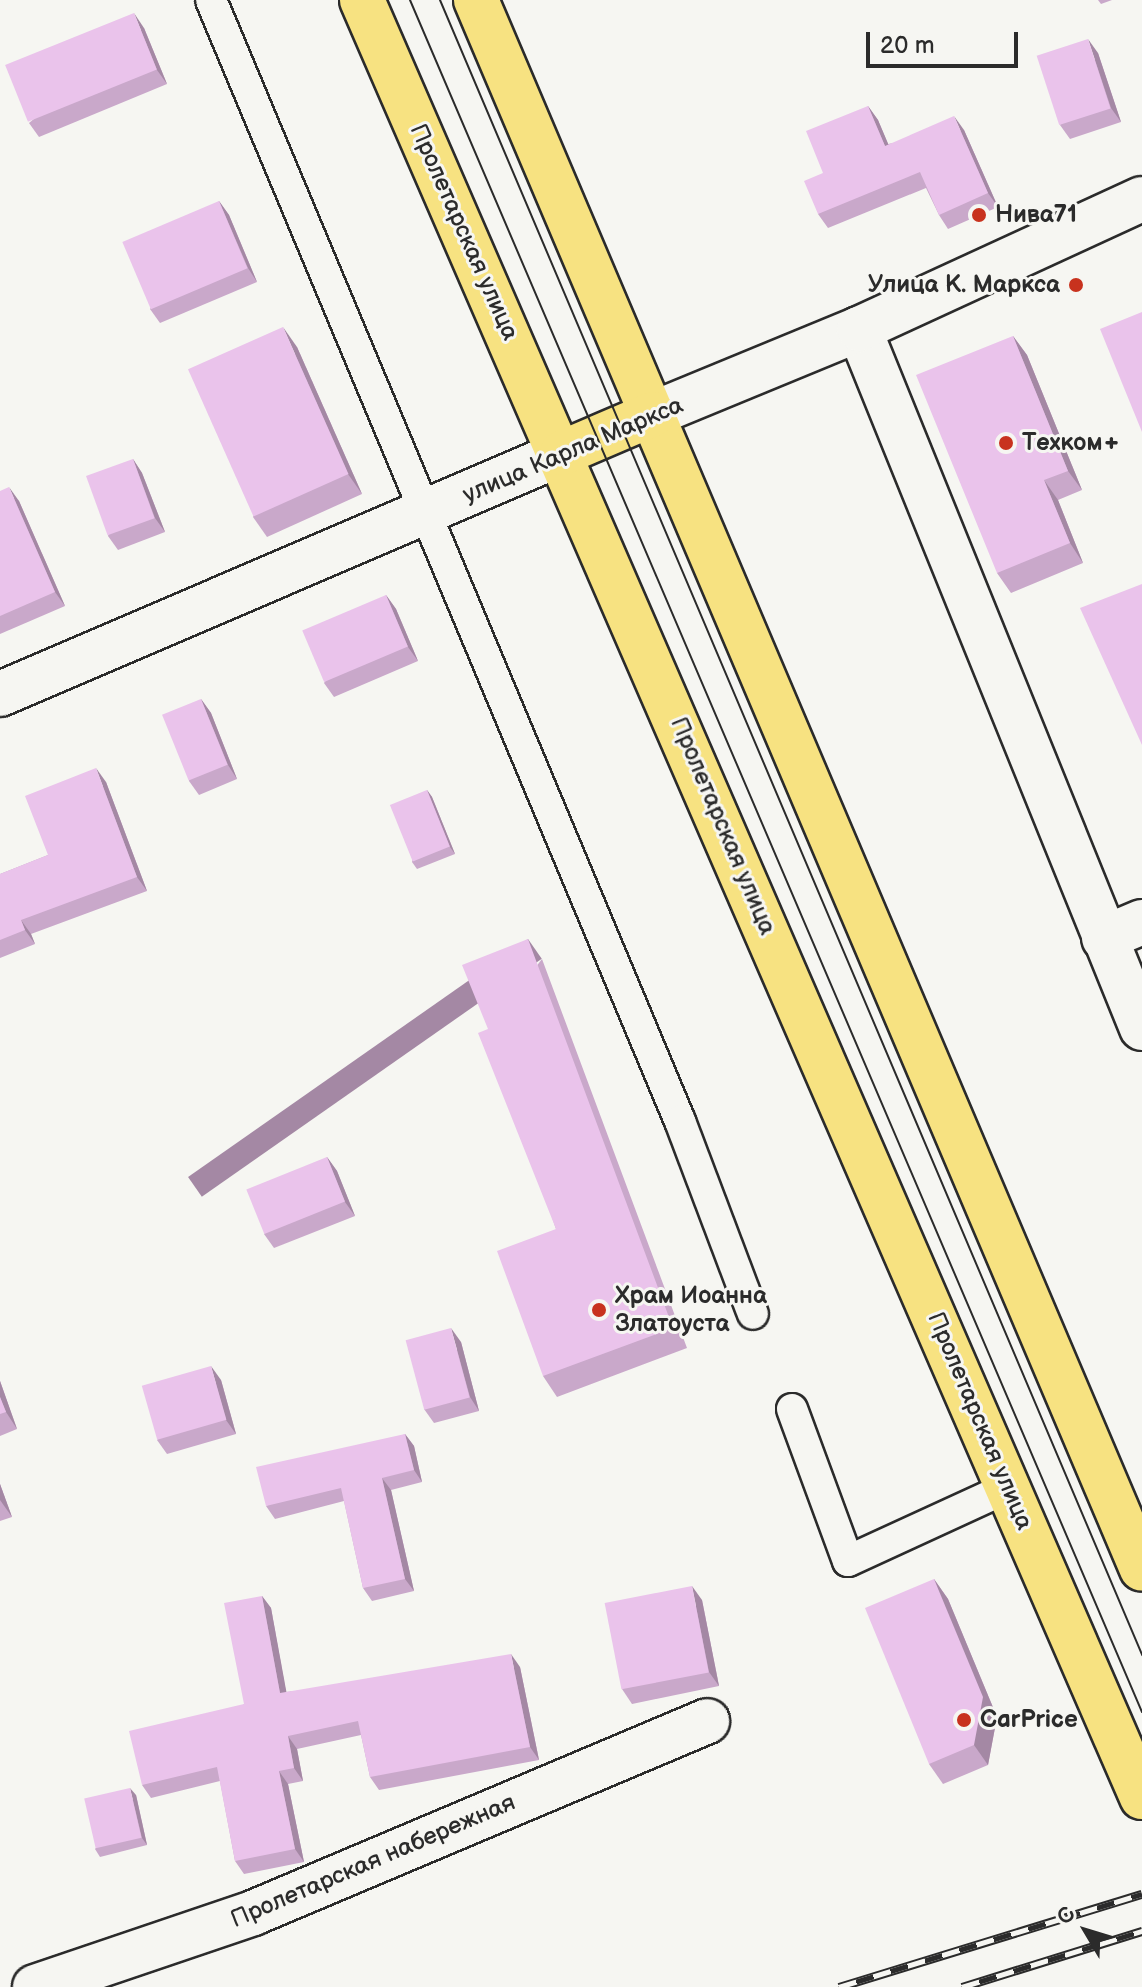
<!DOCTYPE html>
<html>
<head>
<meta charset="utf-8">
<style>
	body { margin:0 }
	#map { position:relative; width:1142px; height:1987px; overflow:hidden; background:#f6f6f2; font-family:"Balsamiq Sans",sans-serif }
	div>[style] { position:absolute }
	.roads { filter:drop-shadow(2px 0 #2b2b2b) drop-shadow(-2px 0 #2b2b2b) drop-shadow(0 2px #2b2b2b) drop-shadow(0 -2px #2b2b2b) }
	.lane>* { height:30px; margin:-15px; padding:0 15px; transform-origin:15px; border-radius:15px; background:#f6f6f2 }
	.street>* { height:44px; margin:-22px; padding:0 22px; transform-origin:22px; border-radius:22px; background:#f6f6f2 }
	.secondary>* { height:44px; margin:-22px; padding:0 22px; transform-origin:22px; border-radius:22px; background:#f6f6f2 }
	.primary>* { height:44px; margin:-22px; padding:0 22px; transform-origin:22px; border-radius:22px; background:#f7e281 }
	.tram>* { height:2px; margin:-1px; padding:0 1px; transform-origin:1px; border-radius:1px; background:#2b2b2b }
	.rail>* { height:9px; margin-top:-4.5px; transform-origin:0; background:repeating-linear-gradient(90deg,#f6f6f2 0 18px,#2b2b2b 0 36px); box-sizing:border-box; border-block:2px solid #2b2b2b }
	.wall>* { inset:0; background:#c9a8ca }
	.shaded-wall>* { inset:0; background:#a488a4; transform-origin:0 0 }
	.building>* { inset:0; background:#eac3eb; transform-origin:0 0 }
	.dots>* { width:22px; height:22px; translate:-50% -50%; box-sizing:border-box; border:4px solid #f6f6f2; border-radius:50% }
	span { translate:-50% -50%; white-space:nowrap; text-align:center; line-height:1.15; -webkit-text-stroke:6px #f6f6f2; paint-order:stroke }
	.poi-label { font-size:24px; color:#2b2b2b; font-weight:700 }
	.left { translate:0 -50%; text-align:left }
	.right { translate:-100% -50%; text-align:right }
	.street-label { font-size:24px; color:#2b2b2b }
	.north { position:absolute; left:1046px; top:1891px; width:80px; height:80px; -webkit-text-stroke:6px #f6f6f2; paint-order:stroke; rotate:308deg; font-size:22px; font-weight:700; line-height:32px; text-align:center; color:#2b2b2b }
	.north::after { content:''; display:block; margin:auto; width:28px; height:36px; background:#2b2b2b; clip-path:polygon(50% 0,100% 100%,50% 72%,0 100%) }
	.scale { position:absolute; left:866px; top:32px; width:152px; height:36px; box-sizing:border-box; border:4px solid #2b2b2b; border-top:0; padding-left:10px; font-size:24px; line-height:28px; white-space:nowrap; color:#2b2b2b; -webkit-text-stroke:6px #f6f6f2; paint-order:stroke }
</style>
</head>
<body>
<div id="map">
	<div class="roads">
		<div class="lane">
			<div style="left:211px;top:0;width:1215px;rotate:67.3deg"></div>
			<div style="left:680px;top:1121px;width:206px;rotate:69.3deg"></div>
			<div style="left:792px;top:1409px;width:162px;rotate:69.8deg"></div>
			<div style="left:848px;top:1561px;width:177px;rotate:-24.7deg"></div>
		</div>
		<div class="street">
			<div style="left:859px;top:329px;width:754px;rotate:67.96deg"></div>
			<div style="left:1104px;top:938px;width:41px;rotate:-22.8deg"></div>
			<div style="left:35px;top:1987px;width:230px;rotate:-18.7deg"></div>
			<div style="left:253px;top:1913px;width:493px;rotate:-22.9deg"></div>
		</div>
		<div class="secondary">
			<div style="left:653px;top:414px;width:223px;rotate:-22.4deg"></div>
			<div style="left:859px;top:329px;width:311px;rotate:-24.7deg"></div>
			<div style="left:0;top:694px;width:611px;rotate:-23.21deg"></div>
		</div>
		<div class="primary">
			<div style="left:362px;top:0;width:1959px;rotate:66.54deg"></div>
			<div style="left:476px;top:0;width:1704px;rotate:67deg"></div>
			<div style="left:562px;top:453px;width:99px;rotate:-23.2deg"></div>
		</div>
	</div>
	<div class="tram">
		<div style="left:410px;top:0;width:1862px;rotate:66.85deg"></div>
		<div style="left:440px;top:0;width:1798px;rotate:67.01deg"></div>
	</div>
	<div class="rail">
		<div style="left:839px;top:1987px;width:317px;rotate:-17.1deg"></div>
		<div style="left:962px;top:1987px;width:189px;rotate:-17.3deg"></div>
	</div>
	<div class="wall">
		<div style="clip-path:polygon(1098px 0,1112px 0,1101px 4px)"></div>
		<div style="clip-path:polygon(144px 28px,167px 84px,39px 137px,29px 123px)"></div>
		<div style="clip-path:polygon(1098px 53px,1121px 122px,1070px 139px,1060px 125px)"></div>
		<div style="clip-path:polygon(868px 106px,878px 120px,888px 144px,964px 130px,998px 207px,948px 229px,939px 215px,926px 188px,828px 228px,818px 214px,823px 173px)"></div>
		<div style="clip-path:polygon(219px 201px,229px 215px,257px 282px,160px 323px,150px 309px)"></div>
		<div style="clip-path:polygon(1013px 336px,1027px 355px,1082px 490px,1058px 500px,1083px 563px,1011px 593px,997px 573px)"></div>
		<div style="clip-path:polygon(297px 347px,362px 494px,267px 537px,253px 517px)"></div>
		<div style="clip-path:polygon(133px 459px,142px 473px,165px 532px,118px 550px,108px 536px)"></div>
		<div style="clip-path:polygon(0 491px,19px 501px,65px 606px,0 634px)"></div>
		<div style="clip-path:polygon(386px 595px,396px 609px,418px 661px,334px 697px,324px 683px)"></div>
		<div style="clip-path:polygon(201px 699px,211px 713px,237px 779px,199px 795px,189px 781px)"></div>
		<div style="clip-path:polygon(106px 782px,147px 891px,31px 934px,35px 944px,0 958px,0 874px,48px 855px)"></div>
		<div style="clip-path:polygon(427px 790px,432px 797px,455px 854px,417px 869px,412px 862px)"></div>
		<div style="clip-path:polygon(542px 959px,687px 1348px,557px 1397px,543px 1376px,556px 1229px,488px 1029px)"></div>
		<div style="clip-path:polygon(327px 1157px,337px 1171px,355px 1216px,274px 1248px,264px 1234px)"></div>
		<div style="clip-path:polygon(461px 1342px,479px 1411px,434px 1423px,424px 1409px)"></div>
		<div style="clip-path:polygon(221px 1380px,236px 1434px,167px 1454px,157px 1440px)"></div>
		<div style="clip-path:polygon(0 1381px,17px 1429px,0 1436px)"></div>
		<div style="clip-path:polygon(405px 1434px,414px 1446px,422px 1482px,391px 1490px,414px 1591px,372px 1601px,363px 1588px,344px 1501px,275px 1519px,266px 1506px)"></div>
		<div style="clip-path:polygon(0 1484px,12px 1517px,0 1521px)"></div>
		<div style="clip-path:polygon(934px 1579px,948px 1599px,997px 1717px,988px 1765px,943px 1784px,929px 1764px)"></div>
		<div style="clip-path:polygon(262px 1596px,271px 1608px,286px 1692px,520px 1667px,539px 1760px,379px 1790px,370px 1777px,361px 1735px,297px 1749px,303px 1781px,288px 1784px,304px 1862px,244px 1874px,235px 1861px,220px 1781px,151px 1798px,142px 1785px,244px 1704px)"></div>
		<div style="clip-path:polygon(702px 1600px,719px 1686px,632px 1704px,622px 1689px)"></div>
		<div style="clip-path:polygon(136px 1795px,147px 1845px,100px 1857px,95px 1849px)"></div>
	</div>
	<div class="shaded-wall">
		<div style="clip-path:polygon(134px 13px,144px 28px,167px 84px,157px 70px)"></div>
		<div style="clip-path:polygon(1088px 39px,1098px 53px,1121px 122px,1111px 108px)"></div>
		<div style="clip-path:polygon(868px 106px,878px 120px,895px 160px,885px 146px)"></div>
		<div style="clip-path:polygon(954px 116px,964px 130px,998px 207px,988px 193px)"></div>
		<div style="clip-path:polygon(219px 201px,229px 215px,257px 282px,248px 268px)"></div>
		<div style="clip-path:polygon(283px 327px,297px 347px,362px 494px,348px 474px)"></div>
		<div style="clip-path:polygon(1013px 336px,1027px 355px,1082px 490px,1068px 471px)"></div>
		<div style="clip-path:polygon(133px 459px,142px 473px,165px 532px,155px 518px)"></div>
		<div style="clip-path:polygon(1044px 480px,1058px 500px,1083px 563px,1070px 543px)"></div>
		<div style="clip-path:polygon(9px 487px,19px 501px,65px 606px,55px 592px)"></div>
		<div style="clip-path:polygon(386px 595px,396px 609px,418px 661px,408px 647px)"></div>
		<div style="clip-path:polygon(201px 699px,211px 713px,237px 779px,228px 765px)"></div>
		<div style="clip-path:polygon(96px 768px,106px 782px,147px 891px,137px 877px)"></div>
		<div style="clip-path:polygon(427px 790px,432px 797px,455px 854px,450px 847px)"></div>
		<div style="clip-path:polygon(21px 920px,31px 934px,35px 944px,25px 930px)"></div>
		<div style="left:528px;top:939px;width:24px;height:415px;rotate:55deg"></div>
		<div style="clip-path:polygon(327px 1157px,337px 1171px,355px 1216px,345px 1202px)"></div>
		<div style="clip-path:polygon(451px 1328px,461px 1342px,479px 1411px,470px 1397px)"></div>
		<div style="clip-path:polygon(211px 1366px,221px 1380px,236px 1434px,226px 1420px)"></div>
		<div style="clip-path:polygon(0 1381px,17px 1429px,6px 1412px,0 1397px)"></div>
		<div style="clip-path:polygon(405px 1434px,414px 1446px,422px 1482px,414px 1470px)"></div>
		<div style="clip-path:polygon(382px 1478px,391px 1490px,414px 1591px,405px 1579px)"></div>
		<div style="clip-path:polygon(0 1484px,12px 1517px,0 1500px)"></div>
		<div style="clip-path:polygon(934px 1579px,948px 1599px,997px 1717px,988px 1765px,974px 1745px)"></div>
		<div style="clip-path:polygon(692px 1586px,702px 1600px,719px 1686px,709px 1672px)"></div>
		<div style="clip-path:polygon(262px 1596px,271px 1608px,289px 1706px,280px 1693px)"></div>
		<div style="clip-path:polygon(511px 1654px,520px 1667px,539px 1760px,530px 1747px)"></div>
		<div style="clip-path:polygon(288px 1736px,297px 1749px,303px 1781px,294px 1768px)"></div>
		<div style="clip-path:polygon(279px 1771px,288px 1784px,304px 1862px,295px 1849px)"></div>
		<div style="clip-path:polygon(130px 1788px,136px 1795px,147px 1845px,142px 1838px)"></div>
	</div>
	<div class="building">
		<div style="left:134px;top:13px;width:61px;height:139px;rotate:68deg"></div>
		<div style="left:1088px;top:39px;width:73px;height:54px;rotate:72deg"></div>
		<div style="clip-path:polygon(868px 106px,885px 146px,954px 116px,988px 193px,939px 215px,920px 172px,818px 214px,804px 181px,823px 173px,806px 131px)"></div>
		<div style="left:219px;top:201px;width:73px;height:105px;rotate:67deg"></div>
		<div style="clip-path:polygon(1142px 312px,1142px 432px,1100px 329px)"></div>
		<div style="left:283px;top:327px;width:161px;height:104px;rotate:66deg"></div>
		<div style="clip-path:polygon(1013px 336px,1068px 471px,1044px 480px,1070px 543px,997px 573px,916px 375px)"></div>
		<div style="left:133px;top:459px;width:63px;height:50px;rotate:70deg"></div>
		<div style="clip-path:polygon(9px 487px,55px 592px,0 616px,0 491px)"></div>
		<div style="clip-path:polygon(1142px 584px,1142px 745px,1080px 608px)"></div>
		<div style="left:386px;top:595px;width:56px;height:91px;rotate:67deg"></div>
		<div style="left:201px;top:699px;width:71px;height:42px;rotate:68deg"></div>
		<div style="clip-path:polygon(96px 768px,137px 877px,21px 920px,25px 930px,0 940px,0 874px,48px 855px,25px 796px)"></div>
		<div style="left:427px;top:790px;width:61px;height:40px;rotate:68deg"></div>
		<div style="clip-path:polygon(528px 939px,673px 1328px,543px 1376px,497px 1251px,556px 1229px,478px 1033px,488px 1029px,462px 965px)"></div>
		<div style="left:327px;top:1157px;width:48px;height:87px;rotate:68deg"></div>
		<div style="left:451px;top:1328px;width:72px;height:47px;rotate:75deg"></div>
		<div style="left:211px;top:1366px;width:56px;height:72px;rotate:74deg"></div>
		<div style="clip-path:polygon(0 1397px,6px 1412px,0 1414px)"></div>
		<div style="clip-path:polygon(405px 1434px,414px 1470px,382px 1478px,405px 1579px,363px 1588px,341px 1488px,266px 1506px,256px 1467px)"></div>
		<div style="clip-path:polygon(934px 1579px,983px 1697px,974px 1745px,929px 1764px,865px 1608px)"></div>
		<div style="left:692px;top:1586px;width:88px;height:89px;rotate:79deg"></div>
		<div style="clip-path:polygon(262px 1596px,280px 1693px,511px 1654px,530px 1747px,370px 1777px,358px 1721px,288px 1736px,294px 1768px,279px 1771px,295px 1849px,235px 1861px,217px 1767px,142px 1785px,129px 1731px,244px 1704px,224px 1603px)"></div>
		<div style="left:130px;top:1788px;width:51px;height:47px;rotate:77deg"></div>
	</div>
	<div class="dots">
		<div style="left:979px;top:215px;background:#c8321e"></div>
		<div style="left:1076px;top:285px;background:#c8321e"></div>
		<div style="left:1006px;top:443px;background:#c8321e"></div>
		<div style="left:599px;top:1310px;background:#c8321e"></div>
		<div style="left:964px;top:1720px;background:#c8321e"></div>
	</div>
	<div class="poi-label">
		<span class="left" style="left:995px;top:215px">Нива71</span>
		<span class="right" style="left:1060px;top:285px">Улица К. Маркса</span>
		<span class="left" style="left:1022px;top:443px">Техком+</span>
		<span class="left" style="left:615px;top:1310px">Храм Иоанна<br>Златоуста</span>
		<span class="left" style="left:980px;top:1720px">CarPrice</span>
	</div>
	<div class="street-label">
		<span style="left:464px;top:232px;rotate:66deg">Пролетарская улица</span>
		<span style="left:573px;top:450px;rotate:-23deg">улица Карла Маркса</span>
		<span style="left:723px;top:826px;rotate:67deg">Пролетарская улица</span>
		<span style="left:980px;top:1421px;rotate:67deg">Пролетарская улица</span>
		<span style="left:373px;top:1861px;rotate:-23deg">Пролетарская набережная</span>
	</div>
	<div class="north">С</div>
	<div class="scale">20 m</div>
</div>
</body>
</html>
